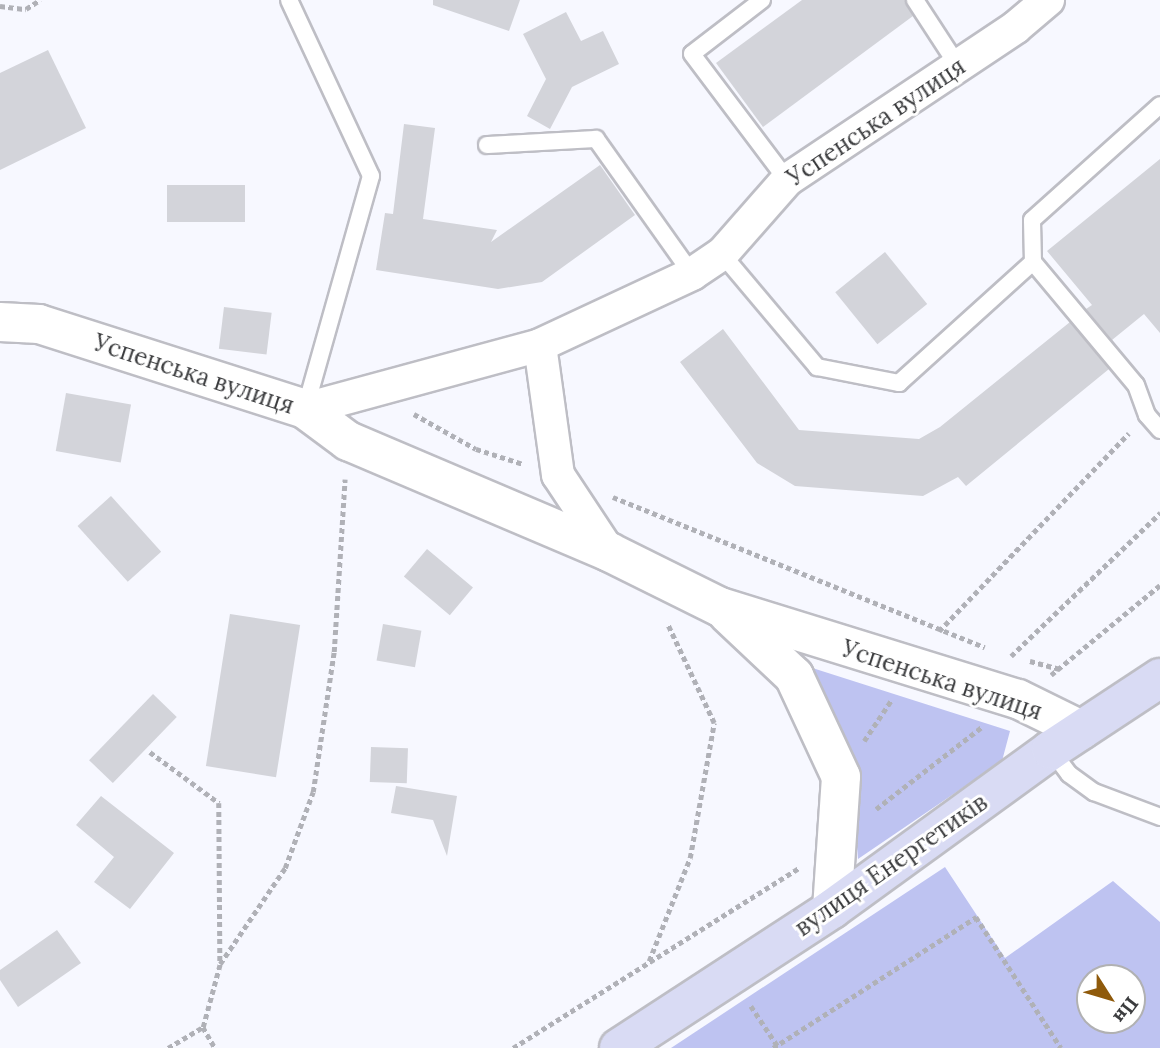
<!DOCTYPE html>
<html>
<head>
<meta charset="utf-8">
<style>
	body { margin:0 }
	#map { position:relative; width:1160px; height:1048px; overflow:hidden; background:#f7f8ff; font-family:Lora,serif }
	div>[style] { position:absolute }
	.green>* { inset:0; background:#bec3f1 }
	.building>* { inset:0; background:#d3d4da; transform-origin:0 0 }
	.path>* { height:4.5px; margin-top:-2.25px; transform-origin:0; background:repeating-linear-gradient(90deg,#b0b1b7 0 5px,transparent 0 8.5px) }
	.roads { filter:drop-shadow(2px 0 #bebec5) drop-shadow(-2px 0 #bebec5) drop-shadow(0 2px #bebec5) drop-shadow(0 -2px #bebec5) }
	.service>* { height:16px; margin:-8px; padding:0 8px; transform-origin:8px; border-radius:8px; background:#fff }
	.minor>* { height:32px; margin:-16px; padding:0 16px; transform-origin:16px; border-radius:16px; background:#fff }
	.tertiary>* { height:38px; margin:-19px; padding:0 19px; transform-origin:19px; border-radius:19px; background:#fff }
	.secondary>* { height:38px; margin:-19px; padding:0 19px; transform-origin:19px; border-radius:19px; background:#d9dbf4 }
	span { translate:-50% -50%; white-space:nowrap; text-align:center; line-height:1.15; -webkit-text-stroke:6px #fff; paint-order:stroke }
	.street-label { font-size:24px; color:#3b3c3e }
	.north { position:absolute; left:1076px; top:964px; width:70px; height:70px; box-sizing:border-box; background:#fff; border:2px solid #b1b1b2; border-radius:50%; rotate:127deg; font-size:19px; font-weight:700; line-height:28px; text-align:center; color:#3b3c3e }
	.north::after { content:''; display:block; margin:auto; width:24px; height:32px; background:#8f5a0b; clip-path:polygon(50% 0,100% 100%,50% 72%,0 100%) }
</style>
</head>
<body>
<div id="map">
	<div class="green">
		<div style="clip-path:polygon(803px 665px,1010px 731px,1002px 761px,858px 859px,852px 785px,839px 722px)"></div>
		<div style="clip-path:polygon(evenodd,945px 867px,1005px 958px,1113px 881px,1160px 922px,1160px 1048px,671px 1048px,945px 867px,1132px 978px,1132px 1020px,1090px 1020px,1090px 978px,1132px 978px)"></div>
	</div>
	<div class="building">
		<div style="clip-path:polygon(433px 0,520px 0,509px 31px,433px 5px)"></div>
		<div style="clip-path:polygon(802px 0,905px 0,913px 16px,763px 127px,716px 63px)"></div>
		<div style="clip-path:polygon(566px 12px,581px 41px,603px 31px,619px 64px,572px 87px,550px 129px,527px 116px,546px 79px,523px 34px)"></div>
		<div style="clip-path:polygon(48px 50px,86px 128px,0 170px,0 73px)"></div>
		<div style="clip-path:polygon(404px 124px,435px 128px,423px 219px,497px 230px,491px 242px,600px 165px,635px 215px,542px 282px,498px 289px,376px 270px,385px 213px,393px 214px)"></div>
		<div style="clip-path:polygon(1160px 159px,1160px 333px,1144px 314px,1112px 340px,1086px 309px,1092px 305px,1047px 251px)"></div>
		<div style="left:167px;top:185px;width:78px;height:37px"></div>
		<div style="left:885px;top:252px;width:67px;height:64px;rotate:51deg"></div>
		<div style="left:224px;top:307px;width:48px;height:42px;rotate:7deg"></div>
		<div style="clip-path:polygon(1070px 322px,1109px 369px,966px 486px,958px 477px,923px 496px,795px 486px,757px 463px,680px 362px,723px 329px,799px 430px,919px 439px,940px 427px)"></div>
		<div style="left:66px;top:393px;width:66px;height:59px;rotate:10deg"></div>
		<div style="left:111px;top:496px;width:75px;height:45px;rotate:48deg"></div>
		<div style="left:427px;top:549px;width:60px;height:36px;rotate:40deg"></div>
		<div style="left:230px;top:614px;width:71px;height:154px;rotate:9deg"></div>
		<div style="left:383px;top:624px;width:39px;height:37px;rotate:10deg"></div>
		<div style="left:153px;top:694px;width:33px;height:92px;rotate:44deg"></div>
		<div style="left:371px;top:747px;width:37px;height:35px;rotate:2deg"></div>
		<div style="clip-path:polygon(396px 786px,457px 796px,447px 856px,433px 820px,391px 813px)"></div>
		<div style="clip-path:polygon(101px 796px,174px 853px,130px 909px,94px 882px,114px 857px,76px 825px)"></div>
		<div style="clip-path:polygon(57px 930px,81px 963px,18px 1007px,0 980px,0 970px)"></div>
	</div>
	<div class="path">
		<div style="left:0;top:6px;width:26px;rotate:7deg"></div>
		<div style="left:26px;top:9px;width:17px;rotate:-33deg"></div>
		<div style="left:414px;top:414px;width:71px;rotate:29.4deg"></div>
		<div style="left:476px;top:449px;width:49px;rotate:17.7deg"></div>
		<div style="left:613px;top:497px;width:401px;rotate:22deg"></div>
		<div style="left:939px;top:631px;width:274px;rotate:-46.2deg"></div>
		<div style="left:1011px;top:656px;width:207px;rotate:-43.8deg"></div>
		<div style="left:1030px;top:661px;width:31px;rotate:15deg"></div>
		<div style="left:1051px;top:675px;width:141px;rotate:-39.5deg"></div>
		<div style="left:864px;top:741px;width:50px;rotate:-56.3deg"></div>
		<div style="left:150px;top:752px;width:86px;rotate:36.5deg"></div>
		<div style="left:219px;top:803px;width:161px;rotate:89.6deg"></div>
		<div style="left:876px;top:809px;width:135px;rotate:-37.8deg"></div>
		<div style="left:649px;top:961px;width:111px;rotate:-68.3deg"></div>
		<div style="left:690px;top:858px;width:137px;rotate:-79.9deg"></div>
		<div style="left:714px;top:723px;width:110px;rotate:-115.2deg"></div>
		<div style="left:751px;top:1006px;width:50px;rotate:56.3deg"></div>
		<div style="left:203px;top:1027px;width:65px;rotate:-74.9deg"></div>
		<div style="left:220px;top:964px;width:116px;rotate:-55.9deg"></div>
		<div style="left:285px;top:868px;width:81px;rotate:-69.8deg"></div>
		<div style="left:313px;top:792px;width:142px;rotate:-81.5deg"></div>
		<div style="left:334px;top:652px;width:173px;rotate:-86.4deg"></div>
		<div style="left:168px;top:1048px;width:41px;rotate:-31deg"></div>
		<div style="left:203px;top:1027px;width:24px;rotate:60deg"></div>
		<div style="left:513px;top:1048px;width:339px;rotate:-32.2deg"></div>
		<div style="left:773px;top:1048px;width:242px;rotate:-32.8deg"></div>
		<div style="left:976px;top:917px;width:156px;rotate:57deg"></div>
	</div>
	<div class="roads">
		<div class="service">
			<div style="left:289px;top:0;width:194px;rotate:65deg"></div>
			<div style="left:371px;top:176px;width:242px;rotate:105.8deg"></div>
			<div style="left:762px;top:0;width:88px;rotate:142.4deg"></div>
			<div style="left:692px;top:54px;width:158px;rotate:53deg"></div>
			<div style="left:915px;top:0;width:79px;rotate:56.9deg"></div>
			<div style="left:487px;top:145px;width:109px;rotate:-3.2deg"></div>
			<div style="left:596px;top:139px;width:166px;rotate:54.6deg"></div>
			<div style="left:722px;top:254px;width:148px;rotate:49.9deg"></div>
			<div style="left:817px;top:367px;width:84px;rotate:11deg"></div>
			<div style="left:899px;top:383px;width:181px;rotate:-42.1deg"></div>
			<div style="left:1033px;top:262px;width:160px;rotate:50.1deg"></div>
			<div style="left:1136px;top:385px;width:32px;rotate:70deg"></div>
			<div style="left:1147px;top:415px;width:20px;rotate:49deg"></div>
			<div style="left:1033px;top:262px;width:42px;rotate:-91.4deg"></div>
			<div style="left:1032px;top:220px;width:172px;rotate:-41.9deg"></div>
			<div style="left:1051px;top:750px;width:30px;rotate:53deg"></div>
			<div style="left:1069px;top:774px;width:31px;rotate:36deg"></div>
			<div style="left:1094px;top:792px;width:71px;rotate:20.7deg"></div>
		</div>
		<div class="minor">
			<div style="left:305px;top:409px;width:244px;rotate:-15.2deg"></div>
			<div style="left:609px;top:552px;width:92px;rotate:-123.5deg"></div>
			<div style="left:558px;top:475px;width:131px;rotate:-97.9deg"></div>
			<div style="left:540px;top:345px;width:168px;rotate:-25deg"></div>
			<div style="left:692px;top:274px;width:36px;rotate:-34deg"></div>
			<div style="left:722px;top:254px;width:98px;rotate:-48.7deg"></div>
			<div style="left:787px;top:180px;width:275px;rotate:-33.7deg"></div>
			<div style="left:1016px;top:27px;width:42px;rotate:-40.2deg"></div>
		</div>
		<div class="tertiary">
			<div style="left:0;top:322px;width:39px;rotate:3deg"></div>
			<div style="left:39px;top:324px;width:279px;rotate:17.7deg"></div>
			<div style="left:305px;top:409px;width:54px;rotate:36.7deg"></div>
			<div style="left:348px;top:441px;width:284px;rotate:23deg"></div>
			<div style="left:609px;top:552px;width:124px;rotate:26.4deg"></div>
			<div style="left:720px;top:607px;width:312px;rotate:17.2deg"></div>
			<div style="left:1018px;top:699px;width:70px;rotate:26.2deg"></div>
			<div style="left:728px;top:614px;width:91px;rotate:43.2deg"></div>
			<div style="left:794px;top:676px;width:111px;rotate:65deg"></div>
			<div style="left:841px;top:777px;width:132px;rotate:93.9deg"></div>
		</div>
		<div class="secondary">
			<div style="left:619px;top:1048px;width:254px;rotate:-33.1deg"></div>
			<div style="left:832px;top:909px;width:271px;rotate:-36deg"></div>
			<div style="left:1051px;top:750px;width:131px;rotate:-33.4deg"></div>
		</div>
	</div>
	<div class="street-label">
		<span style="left:876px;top:122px;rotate:-34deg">Успенська вулиця</span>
		<span style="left:194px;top:374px;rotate:18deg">Успенська вулиця</span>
		<span style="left:942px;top:680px;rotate:18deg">Успенська вулиця</span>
		<span style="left:891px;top:865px;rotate:-35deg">вулиця Енергетиків</span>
	</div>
	<div class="north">Пн</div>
</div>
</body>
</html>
